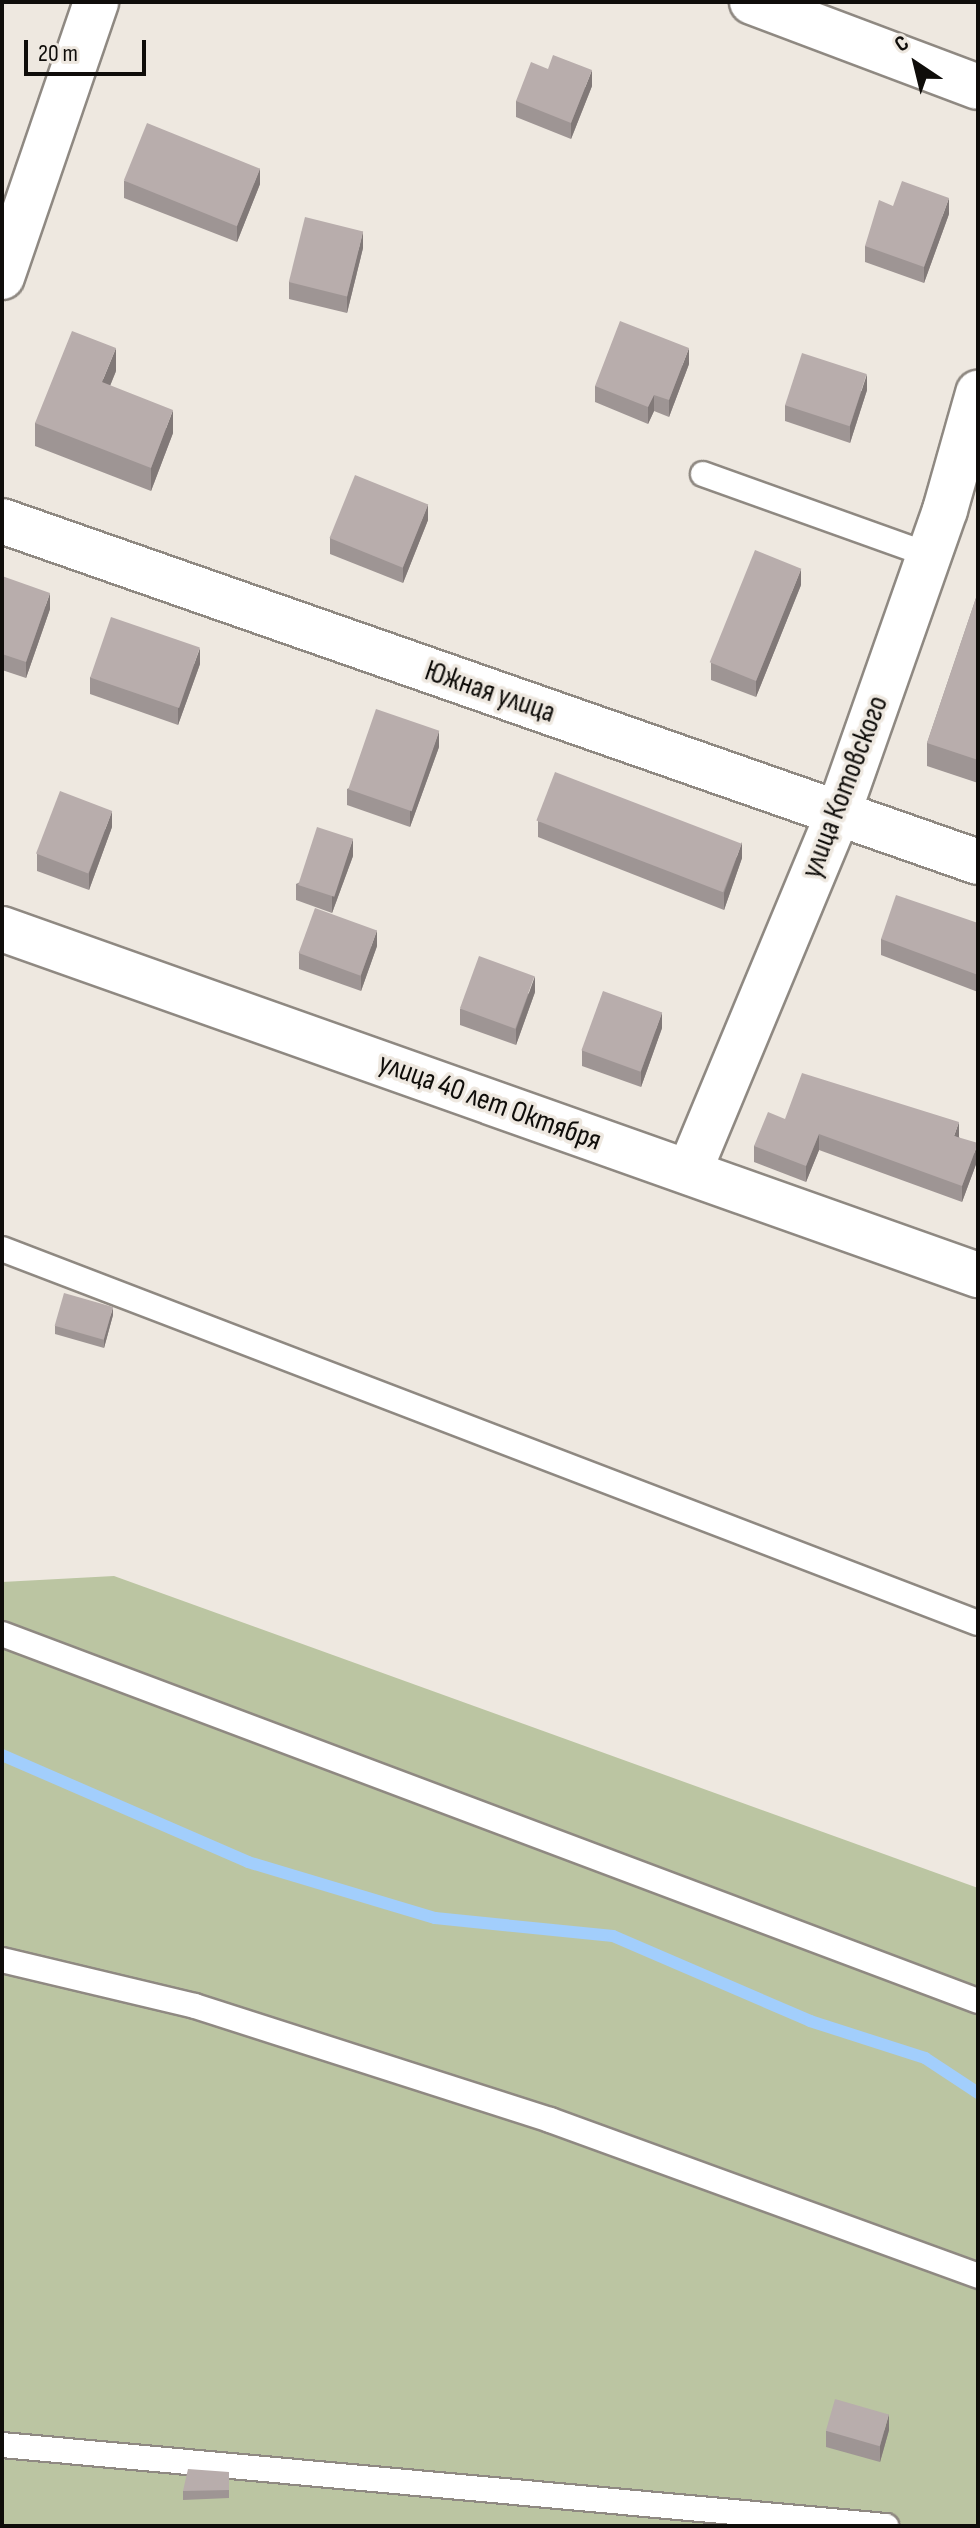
<!DOCTYPE html>
<html>
<head>
<meta charset="utf-8">
<style>
	body { margin:0 }
	#map { position:relative; width:980px; height:2528px; overflow:hidden; background:#eee8e0; font-family:"Sofia Sans Condensed",sans-serif }
	div>[style] { position:absolute }
	.green>* { inset:0; background:#bbc5a2 }
	.stream>* { height:12px; margin:-6px; padding:0 6px; transform-origin:6px; border-radius:6px; background:#a2cefc }
	.roads { filter:drop-shadow(2px 0 #8f8982) drop-shadow(-2px 0 #8f8982) drop-shadow(0 2px #8f8982) drop-shadow(0 -2px #8f8982) }
	.lane>* { height:24px; margin:-12px; padding:0 12px; transform-origin:12px; border-radius:12px; background:#fff }
	.street>* { height:44px; margin:-22px; padding:0 22px; transform-origin:22px; border-radius:22px; background:#fff }
	.secondary>* { height:44px; margin:-22px; padding:0 22px; transform-origin:22px; border-radius:22px; background:#fff }
	.wall>* { inset:0; background:#9e9594 }
	.shaded-wall>* { inset:0; background:#817978 }
	.building>* { inset:0; background:#b8adac; transform-origin:0 0 }
	span { translate:-50% -50%; white-space:nowrap; text-align:center; line-height:1.15; -webkit-text-stroke:7px #eee8e0; paint-order:stroke }
	.street-label { font-size:30px; color:#0f0d0a }
	.frame { position:absolute; inset:0; border:4px solid #0f0d0a; pointer-events:none }
	.north { position:absolute; left:876px; top:24px; width:80px; height:80px; -webkit-text-stroke:6px #eee8e0; paint-order:stroke; rotate:325deg; font-size:22px; font-weight:700; line-height:32px; text-align:center; color:#0f0d0a }
	.north::after { content:''; display:block; margin:auto; width:28px; height:36px; background:#0f0d0a; clip-path:polygon(50% 0,100% 100%,50% 72%,0 100%) }
	.scale { position:absolute; left:24px; top:40px; width:122px; height:36px; box-sizing:border-box; border:4px solid #0f0d0a; border-top:0; padding-left:10px; font-size:24px; line-height:28px; white-space:nowrap; color:#0f0d0a; -webkit-text-stroke:6px #eee8e0; paint-order:stroke }
</style>
</head>
<body>
<div id="map">
	<div class="green">
		<div style="clip-path:polygon(114px 1576px,978px 1888px,978px 2526px,2px 2526px,2px 1582px)"></div>
	</div>
	<div class="stream">
		<div style="left:2px;top:1755px;width:268px;rotate:23.5deg"></div>
		<div style="left:248px;top:1862px;width:195px;rotate:16.7deg"></div>
		<div style="left:435px;top:1918px;width:179px;rotate:5.8deg"></div>
		<div style="left:613px;top:1936px;width:215px;rotate:23.3deg"></div>
		<div style="left:810px;top:2021px;width:121px;rotate:17.8deg"></div>
		<div style="left:925px;top:2058px;width:64px;rotate:33.4deg"></div>
	</div>
	<div class="roads">
		<div class="lane">
			<div style="left:703px;top:474px;width:240px;rotate:19.7deg"></div>
			<div style="left:2px;top:1249px;width:1045px;rotate:20.97deg"></div>
			<div style="left:2px;top:1634px;width:1043px;rotate:20.61deg"></div>
			<div style="left:2px;top:1960px;width:198px;rotate:13.4deg"></div>
			<div style="left:195px;top:2006px;width:373px;rotate:17.8deg"></div>
			<div style="left:550px;top:2120px;width:456px;rotate:20deg"></div>
			<div style="left:2px;top:2445px;width:888px;rotate:5.24deg"></div>
		</div>
		<div class="street">
			<div style="left:752px;top:2px;width:241px;rotate:20.6deg"></div>
			<div style="left:2px;top:277px;width:291px;rotate:-71.1deg"></div>
			<div style="left:2px;top:929px;width:1036px;rotate:19.52deg"></div>
			<div style="left:689px;top:1172px;width:388px;rotate:-67.4deg"></div>
			<div style="left:838px;top:814px;width:322px;rotate:-70.6deg"></div>
			<div style="left:945px;top:510px;width:122px;rotate:-74.2deg"></div>
		</div>
		<div class="secondary">
			<div style="left:2px;top:521px;width:1034px;rotate:19.26deg"></div>
		</div>
	</div>
	<div class="wall">
		<div style="clip-path:polygon(592px 86px,571px 139px,516px 117px,516px 101px)"></div>
		<div style="clip-path:polygon(124px 181px,260px 184px,237px 242px,124px 198px)"></div>
		<div style="clip-path:polygon(949px 214px,924px 283px,865px 262px,865px 246px)"></div>
		<div style="clip-path:polygon(363px 248px,347px 313px,289px 299px,289px 282px)"></div>
		<div style="clip-path:polygon(689px 364px,669px 417px,654px 411px,648px 424px,595px 402px,595px 386px)"></div>
		<div style="clip-path:polygon(116px 371px,110px 386px,173px 433px,151px 491px,35px 446px,35px 423px)"></div>
		<div style="clip-path:polygon(867px 390px,850px 443px,785px 421px,785px 405px)"></div>
		<div style="clip-path:polygon(428px 520px,403px 583px,330px 554px,330px 538px)"></div>
		<div style="clip-path:polygon(2px 576px,50px 609px,26px 678px,2px 670px)"></div>
		<div style="clip-path:polygon(801px 585px,756px 697px,711px 680px,711px 663px)"></div>
		<div style="clip-path:polygon(978px 592px,978px 783px,927px 766px,927px 743px)"></div>
		<div style="clip-path:polygon(200px 664px,178px 725px,90px 694px,90px 677px)"></div>
		<div style="clip-path:polygon(439px 747px,410px 827px,347px 805px,347px 789px)"></div>
		<div style="clip-path:polygon(538px 821px,742px 858px,724px 910px,538px 837px)"></div>
		<div style="clip-path:polygon(112px 827px,89px 890px,37px 871px,37px 854px)"></div>
		<div style="clip-path:polygon(353px 856px,332px 913px,296px 900px,296px 884px)"></div>
		<div style="clip-path:polygon(978px 923px,978px 992px,881px 955px,881px 939px)"></div>
		<div style="clip-path:polygon(377px 946px,361px 991px,299px 969px,299px 953px)"></div>
		<div style="clip-path:polygon(535px 992px,516px 1045px,460px 1025px,460px 1009px)"></div>
		<div style="clip-path:polygon(662px 1028px,641px 1087px,582px 1066px,582px 1050px)"></div>
		<div style="clip-path:polygon(785px 1119px,959px 1137px,978px 1159px,962px 1202px,819px 1150px,806px 1182px,754px 1162px,754px 1146px)"></div>
		<div style="clip-path:polygon(113px 1315px,104px 1348px,55px 1334px,55px 1326px)"></div>
		<div style="clip-path:polygon(889px 2430px,880px 2462px,826px 2447px,826px 2431px)"></div>
		<div style="clip-path:polygon(229px 2472px,229px 2498px,183px 2500px,183px 2491px)"></div>
	</div>
	<div class="shaded-wall">
		<div style="clip-path:polygon(592px 70px,592px 86px,571px 139px,571px 123px)"></div>
		<div style="clip-path:polygon(260px 168px,260px 184px,237px 242px,237px 226px)"></div>
		<div style="clip-path:polygon(949px 198px,949px 214px,924px 283px,924px 267px)"></div>
		<div style="clip-path:polygon(363px 231px,363px 248px,347px 313px,347px 297px)"></div>
		<div style="clip-path:polygon(116px 348px,116px 371px,102px 405px,102px 382px)"></div>
		<div style="clip-path:polygon(689px 348px,689px 364px,669px 417px,669px 400px)"></div>
		<div style="clip-path:polygon(867px 374px,867px 390px,850px 443px,850px 426px)"></div>
		<div style="clip-path:polygon(654px 395px,654px 411px,648px 424px,648px 407px)"></div>
		<div style="clip-path:polygon(173px 410px,173px 433px,151px 491px,151px 468px)"></div>
		<div style="clip-path:polygon(428px 504px,428px 520px,403px 583px,403px 567px)"></div>
		<div style="clip-path:polygon(801px 569px,801px 585px,756px 697px,756px 681px)"></div>
		<div style="clip-path:polygon(50px 593px,50px 609px,26px 678px,26px 662px)"></div>
		<div style="clip-path:polygon(200px 648px,200px 664px,178px 725px,178px 708px)"></div>
		<div style="clip-path:polygon(439px 731px,439px 747px,410px 827px,410px 811px)"></div>
		<div style="clip-path:polygon(112px 811px,112px 827px,89px 890px,89px 873px)"></div>
		<div style="clip-path:polygon(353px 839px,353px 856px,332px 913px,332px 897px)"></div>
		<div style="clip-path:polygon(742px 842px,742px 858px,724px 910px,724px 893px)"></div>
		<div style="clip-path:polygon(377px 930px,377px 946px,361px 991px,361px 975px)"></div>
		<div style="clip-path:polygon(535px 976px,535px 992px,516px 1045px,516px 1029px)"></div>
		<div style="clip-path:polygon(662px 1012px,662px 1028px,641px 1087px,641px 1071px)"></div>
		<div style="clip-path:polygon(959px 1122px,959px 1138px,954px 1136px)"></div>
		<div style="clip-path:polygon(819px 1134px,819px 1150px,806px 1182px,806px 1166px)"></div>
		<div style="clip-path:polygon(978px 1143px,978px 1159px,962px 1202px,962px 1186px)"></div>
		<div style="clip-path:polygon(113px 1307px,113px 1315px,104px 1348px,104px 1339px)"></div>
		<div style="clip-path:polygon(889px 2414px,889px 2430px,880px 2462px,880px 2446px)"></div>
	</div>
	<div class="building">
		<div style="clip-path:polygon(553px 55px,592px 70px,571px 123px,516px 101px,531px 62px,548px 69px)"></div>
		<div style="left:147px;top:123px;width:122px;height:62px;rotate:22deg"></div>
		<div style="clip-path:polygon(902px 181px,949px 198px,924px 267px,865px 246px,879px 200px,893px 206px)"></div>
		<div style="left:305px;top:217px;width:60px;height:67px;rotate:14deg"></div>
		<div style="clip-path:polygon(620px 321px,689px 348px,669px 400px,654px 395px,648px 407px,595px 386px)"></div>
		<div style="clip-path:polygon(72px 331px,116px 348px,102px 382px,173px 410px,151px 468px,35px 423px)"></div>
		<div style="left:802px;top:353px;width:68px;height:55px;rotate:18deg"></div>
		<div style="left:355px;top:475px;width:79px;height:68px;rotate:22deg"></div>
		<div style="left:755px;top:550px;width:50px;height:121px;rotate:22deg"></div>
		<div style="clip-path:polygon(2px 576px,50px 593px,26px 662px,2px 654px)"></div>
		<div style="clip-path:polygon(978px 592px,978px 760px,927px 743px)"></div>
		<div style="left:111px;top:617px;width:94px;height:64px;rotate:19deg"></div>
		<div style="left:376px;top:709px;width:67px;height:85px;rotate:19deg"></div>
		<div style="left:555px;top:772px;width:200px;height:52px;rotate:21deg"></div>
		<div style="left:60px;top:791px;width:56px;height:67px;rotate:21deg"></div>
		<div style="left:317px;top:827px;width:38px;height:61px;rotate:18deg"></div>
		<div style="clip-path:polygon(896px 895px,978px 923px,978px 975px,881px 939px)"></div>
		<div style="left:315px;top:908px;width:66px;height:48px;rotate:20deg"></div>
		<div style="left:479px;top:956px;width:59px;height:56px;rotate:20deg"></div>
		<div style="left:603px;top:991px;width:63px;height:63px;rotate:20deg"></div>
		<div style="clip-path:polygon(802px 1073px,959px 1122px,954px 1136px,978px 1143px,962px 1186px,819px 1134px,806px 1166px,754px 1146px,768px 1112px,785px 1119px)"></div>
		<div style="left:64px;top:1293px;width:51px;height:34px;rotate:16deg"></div>
		<div style="left:835px;top:2399px;width:56px;height:33px;rotate:16deg"></div>
		<div style="clip-path:polygon(188px 2469px,229px 2472px,229px 2490px,183px 2491px)"></div>
	</div>
	<div class="street-label">
		<span style="left:490px;top:692px;rotate:19deg">Южная улица</span>
		<span style="left:845px;top:787px;rotate:-69deg">улица Котовского</span>
		<span style="left:490px;top:1102px;rotate:20deg">улица 40 лет Октября</span>
	</div>
	<div class="frame"></div>
	<div class="north">С</div>
	<div class="scale">20 m</div>
</div>
</body>
</html>
